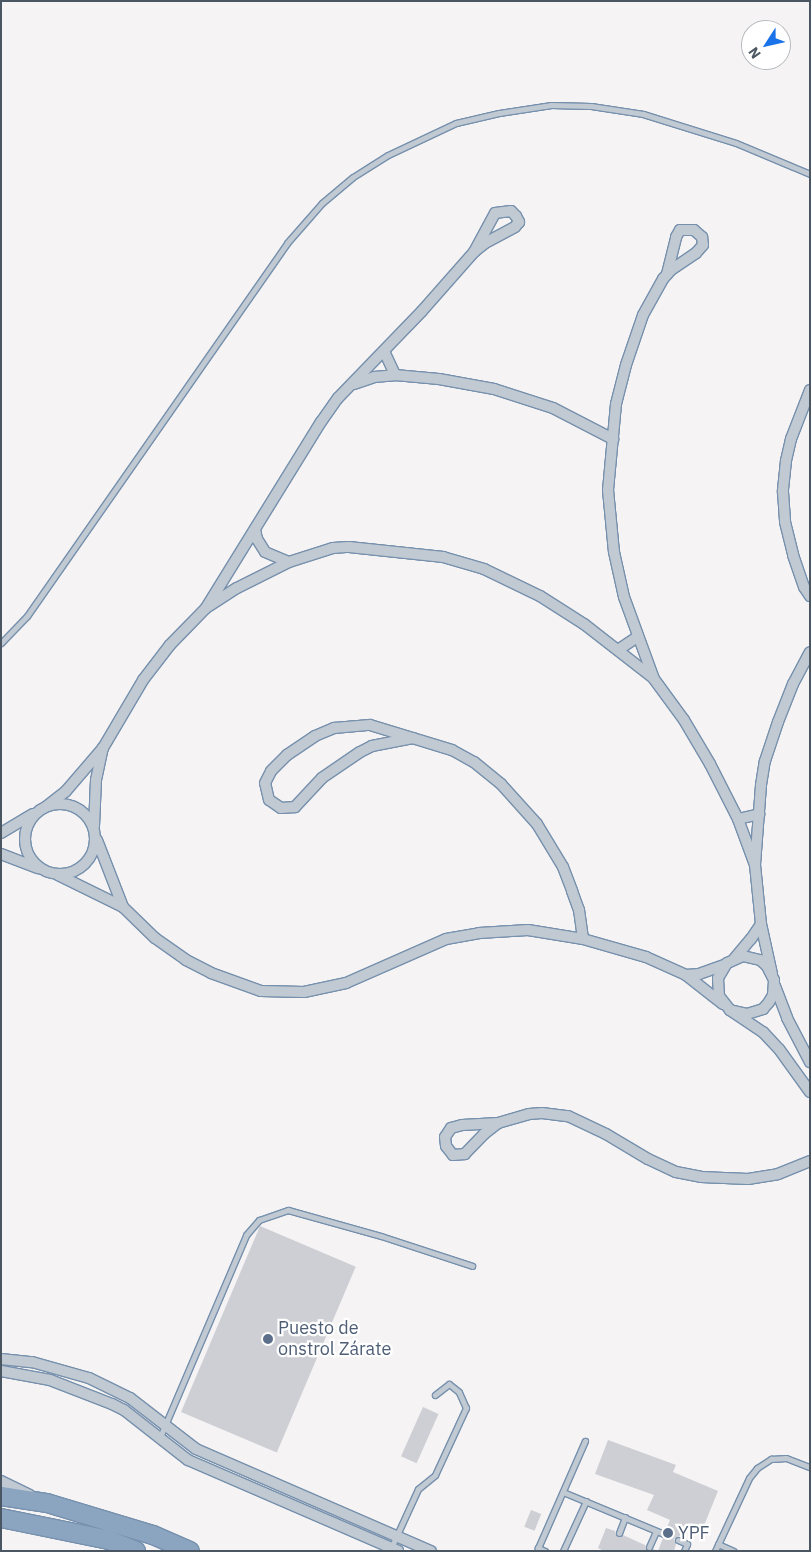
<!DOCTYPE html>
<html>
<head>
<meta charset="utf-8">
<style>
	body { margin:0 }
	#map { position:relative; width:811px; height:1552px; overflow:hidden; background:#f5f3f3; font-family:"IBM Plex Sans",sans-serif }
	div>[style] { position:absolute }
	.building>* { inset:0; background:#cdcfd5; transform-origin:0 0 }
	.roads { filter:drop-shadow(1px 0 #7690ad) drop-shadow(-1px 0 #7690ad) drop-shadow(0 1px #7690ad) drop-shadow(0 -1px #7690ad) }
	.lane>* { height:5px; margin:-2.5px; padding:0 2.5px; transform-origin:2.5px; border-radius:2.5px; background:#c1cad2 }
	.street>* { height:10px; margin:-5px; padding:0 5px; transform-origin:5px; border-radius:5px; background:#c1cad2 }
	.street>.ring { margin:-5px; padding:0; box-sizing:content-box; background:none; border:10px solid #c1cad2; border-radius:50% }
	.highway>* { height:18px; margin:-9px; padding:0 9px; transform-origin:9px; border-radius:9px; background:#8ba5c1 }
	.dots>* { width:14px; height:14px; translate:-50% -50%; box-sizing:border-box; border:2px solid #fff; border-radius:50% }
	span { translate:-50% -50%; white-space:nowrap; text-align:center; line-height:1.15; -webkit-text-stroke:4.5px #fff; paint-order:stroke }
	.service-label { font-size:18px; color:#4e5e75 }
	.left { translate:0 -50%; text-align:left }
	.frame { position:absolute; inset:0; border:2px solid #4a5661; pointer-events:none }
	.north { position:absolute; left:741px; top:20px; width:50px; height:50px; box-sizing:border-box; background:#fff; border:1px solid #b7bbc0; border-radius:50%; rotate:235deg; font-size:14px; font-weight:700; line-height:20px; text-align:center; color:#4a5661 }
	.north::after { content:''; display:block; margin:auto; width:18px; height:22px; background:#1a73e8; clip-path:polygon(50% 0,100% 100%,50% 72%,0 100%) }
</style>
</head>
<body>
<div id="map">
	<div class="building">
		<div style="left:260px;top:1226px;width:104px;height:202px;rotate:23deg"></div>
		<div style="left:423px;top:1407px;width:17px;height:54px;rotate:24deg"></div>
		<div style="clip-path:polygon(608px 1440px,676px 1465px,673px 1472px,718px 1491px,701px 1533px,684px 1525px,680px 1536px,674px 1539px,676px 1544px,674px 1551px,651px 1551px,653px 1549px,658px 1551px,663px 1538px,668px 1536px,666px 1530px,670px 1520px,647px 1510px,654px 1495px,595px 1474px)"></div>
		<div style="left:531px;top:1510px;width:11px;height:18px;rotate:22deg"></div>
		<div style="clip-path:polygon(606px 1528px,615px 1531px,617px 1537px,623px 1535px,645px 1545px,647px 1551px,604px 1551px,598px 1548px)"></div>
	</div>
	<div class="roads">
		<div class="lane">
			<div style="left:1px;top:643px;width:37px;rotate:-46deg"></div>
			<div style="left:27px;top:616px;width:455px;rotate:-55.1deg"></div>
			<div style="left:287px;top:243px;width:53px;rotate:-48.8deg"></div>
			<div style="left:322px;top:203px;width:40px;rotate:-40deg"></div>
			<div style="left:353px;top:177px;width:41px;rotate:-32.2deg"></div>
			<div style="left:388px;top:155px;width:75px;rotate:-25.2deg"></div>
			<div style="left:456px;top:123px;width:44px;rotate:-13.1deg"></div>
			<div style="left:499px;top:113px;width:53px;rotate:-8.7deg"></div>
			<div style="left:551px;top:105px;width:40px;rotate:1.4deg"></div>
			<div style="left:591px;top:106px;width:53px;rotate:8.7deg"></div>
			<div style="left:643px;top:114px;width:97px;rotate:17.3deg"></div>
			<div style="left:736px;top:143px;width:80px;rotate:22.7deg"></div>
			<div style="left:160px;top:1437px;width:220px;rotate:-66.9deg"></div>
			<div style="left:246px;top:1235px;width:20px;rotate:-49deg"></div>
			<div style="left:259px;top:1220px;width:31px;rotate:-19deg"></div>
			<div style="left:288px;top:1210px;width:97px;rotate:15.6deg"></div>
			<div style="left:381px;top:1236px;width:96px;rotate:18.2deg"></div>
			<div style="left:563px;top:1492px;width:109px;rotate:22.6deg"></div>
			<div style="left:619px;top:1533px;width:17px;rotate:-69deg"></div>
			<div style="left:678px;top:1540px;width:10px;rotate:24deg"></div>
			<div style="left:687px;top:1544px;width:8px;rotate:113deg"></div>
			<div style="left:718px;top:1544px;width:17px;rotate:24deg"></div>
			<div style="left:649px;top:1547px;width:17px;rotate:-66deg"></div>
			<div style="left:391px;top:1548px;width:65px;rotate:-65.4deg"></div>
			<div style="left:418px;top:1489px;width:22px;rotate:-39deg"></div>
			<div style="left:435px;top:1475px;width:74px;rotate:-65.2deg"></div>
			<div style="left:466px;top:1408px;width:17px;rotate:-114deg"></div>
			<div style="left:459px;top:1392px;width:13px;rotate:-141deg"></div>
			<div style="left:449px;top:1384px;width:18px;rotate:142deg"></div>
			<div style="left:545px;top:1551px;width:8px;rotate:-157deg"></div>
			<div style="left:538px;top:1548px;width:117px;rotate:-66.3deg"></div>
			<div style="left:563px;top:1551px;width:55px;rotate:-65.3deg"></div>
			<div style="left:715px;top:1551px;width:81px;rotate:-65deg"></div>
			<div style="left:749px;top:1478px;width:13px;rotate:-51deg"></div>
			<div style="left:757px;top:1468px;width:17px;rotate:-33deg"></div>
			<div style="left:771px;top:1459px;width:15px;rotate:-4deg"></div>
			<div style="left:786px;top:1458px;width:26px;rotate:21deg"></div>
		</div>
		<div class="street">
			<div style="left:667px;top:274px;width:38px;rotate:-76deg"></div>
			<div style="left:676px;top:237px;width:8px;rotate:-60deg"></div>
			<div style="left:680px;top:230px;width:14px"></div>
			<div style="left:694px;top:230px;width:11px;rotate:41deg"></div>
			<div style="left:702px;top:237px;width:8px;rotate:83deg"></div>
			<div style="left:703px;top:245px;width:11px;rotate:131deg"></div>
			<div style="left:696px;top:253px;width:30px;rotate:146deg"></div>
			<div style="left:671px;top:270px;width:12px;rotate:132deg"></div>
			<div style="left:663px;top:279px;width:41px;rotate:119.1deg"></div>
			<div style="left:643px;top:315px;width:53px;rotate:108.8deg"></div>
			<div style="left:626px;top:365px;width:40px;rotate:104.4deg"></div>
			<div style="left:616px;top:404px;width:86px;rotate:95.3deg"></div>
			<div style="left:608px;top:490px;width:62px;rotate:84.5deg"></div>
			<div style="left:614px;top:552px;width:46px;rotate:77.5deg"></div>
			<div style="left:624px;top:597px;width:87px;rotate:69.9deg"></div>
			<div style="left:654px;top:679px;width:51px;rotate:53.8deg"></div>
			<div style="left:684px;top:720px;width:51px;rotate:59.4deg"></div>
			<div style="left:710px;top:764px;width:62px;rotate:63deg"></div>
			<div style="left:738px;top:819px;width:49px;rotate:69.7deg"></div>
			<div style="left:384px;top:351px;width:26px;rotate:65deg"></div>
			<div style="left:354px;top:384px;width:21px;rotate:-19deg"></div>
			<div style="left:374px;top:377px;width:21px;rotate:-5deg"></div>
			<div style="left:395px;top:375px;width:44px;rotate:5.2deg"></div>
			<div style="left:439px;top:379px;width:56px;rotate:10.3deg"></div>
			<div style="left:494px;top:389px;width:62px;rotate:17.9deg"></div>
			<div style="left:553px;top:408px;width:68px;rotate:27.3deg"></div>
			<div style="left:810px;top:390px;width:53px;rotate:111.2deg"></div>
			<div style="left:791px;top:439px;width:23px;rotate:103deg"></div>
			<div style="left:786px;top:461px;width:31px;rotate:96deg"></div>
			<div style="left:783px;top:492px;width:30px;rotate:86deg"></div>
			<div style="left:785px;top:522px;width:34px;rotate:76deg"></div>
			<div style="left:793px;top:555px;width:34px;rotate:71deg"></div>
			<div style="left:804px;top:587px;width:11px;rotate:56deg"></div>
			<div style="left:255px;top:529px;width:10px;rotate:79deg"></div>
			<div style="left:257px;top:539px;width:15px;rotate:58deg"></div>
			<div style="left:265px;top:552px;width:26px;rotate:23deg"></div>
			<div style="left:209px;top:606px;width:33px;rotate:-33deg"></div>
			<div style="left:237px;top:588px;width:58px;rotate:-26.6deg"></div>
			<div style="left:289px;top:562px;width:46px;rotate:-17.7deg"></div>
			<div style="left:333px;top:548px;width:16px;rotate:-4deg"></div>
			<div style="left:349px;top:547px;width:95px;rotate:6.1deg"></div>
			<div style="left:443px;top:557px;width:43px;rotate:16.3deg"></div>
			<div style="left:484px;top:569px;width:62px;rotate:25.7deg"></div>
			<div style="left:540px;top:596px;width:52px;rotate:32.5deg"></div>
			<div style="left:584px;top:624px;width:86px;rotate:37.9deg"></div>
			<div style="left:618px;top:650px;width:23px;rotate:-34deg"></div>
			<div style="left:413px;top:738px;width:42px;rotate:169deg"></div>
			<div style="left:372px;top:746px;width:13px;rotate:153deg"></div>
			<div style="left:360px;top:752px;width:46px;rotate:145.6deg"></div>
			<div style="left:322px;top:778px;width:40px;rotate:133deg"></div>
			<div style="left:295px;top:807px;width:14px;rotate:176deg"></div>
			<div style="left:281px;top:808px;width:14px;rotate:-146deg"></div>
			<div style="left:269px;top:800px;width:17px;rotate:-103deg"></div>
			<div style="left:265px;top:783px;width:13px;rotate:-63deg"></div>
			<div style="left:271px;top:771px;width:23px;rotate:-45deg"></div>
			<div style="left:287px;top:755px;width:34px;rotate:-34deg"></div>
			<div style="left:315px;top:736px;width:21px;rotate:-23deg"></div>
			<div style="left:334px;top:728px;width:36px;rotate:-5deg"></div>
			<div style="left:370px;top:725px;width:86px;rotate:17deg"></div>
			<div style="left:452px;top:750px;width:25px;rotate:29deg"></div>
			<div style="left:474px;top:762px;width:35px;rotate:39deg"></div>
			<div style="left:501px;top:784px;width:54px;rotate:48deg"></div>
			<div style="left:537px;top:824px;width:50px;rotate:58.8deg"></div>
			<div style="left:563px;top:867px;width:26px;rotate:69deg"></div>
			<div style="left:572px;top:891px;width:20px;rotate:70deg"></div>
			<div style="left:579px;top:910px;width:29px;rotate:82deg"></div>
			<div class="ring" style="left:25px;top:804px;width:60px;height:60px"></div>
			<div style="left:47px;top:806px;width:24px;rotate:-38deg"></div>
			<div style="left:66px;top:791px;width:57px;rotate:-49.3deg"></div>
			<div style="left:103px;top:748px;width:79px;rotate:-59.5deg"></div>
			<div style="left:143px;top:680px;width:44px;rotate:-52.4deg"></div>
			<div style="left:170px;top:645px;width:52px;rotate:-45.8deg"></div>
			<div style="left:206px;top:608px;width:219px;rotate:-58.3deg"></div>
			<div style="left:321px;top:422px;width:29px;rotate:-55deg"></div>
			<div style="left:338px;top:398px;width:121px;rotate:-46deg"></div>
			<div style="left:422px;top:311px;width:79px;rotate:-48.6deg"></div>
			<div style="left:474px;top:252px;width:44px;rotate:-61.7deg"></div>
			<div style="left:495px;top:213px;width:16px;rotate:-7deg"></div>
			<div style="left:511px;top:211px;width:7px;rotate:45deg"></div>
			<div style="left:516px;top:216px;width:7px;rotate:63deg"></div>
			<div style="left:519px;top:222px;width:6px;rotate:129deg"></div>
			<div style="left:515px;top:227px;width:34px;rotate:152deg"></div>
			<div style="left:485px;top:243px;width:14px;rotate:141deg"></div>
			<div style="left:738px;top:819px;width:22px;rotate:-13deg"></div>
			<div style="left:94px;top:826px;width:46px;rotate:-87.5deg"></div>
			<div style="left:96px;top:780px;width:33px;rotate:-78deg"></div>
			<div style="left:1px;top:833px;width:37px;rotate:-31deg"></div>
			<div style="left:97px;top:840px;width:72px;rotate:68.8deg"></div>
			<div style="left:1px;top:854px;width:40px;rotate:21deg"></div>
			<div style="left:58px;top:875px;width:72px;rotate:26.2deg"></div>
			<div style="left:123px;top:907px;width:45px;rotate:44.1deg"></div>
			<div style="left:155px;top:938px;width:38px;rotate:35deg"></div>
			<div style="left:186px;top:960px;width:28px;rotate:27deg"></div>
			<div style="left:211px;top:973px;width:53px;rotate:19.8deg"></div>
			<div style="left:261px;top:991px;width:43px;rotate:1.3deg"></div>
			<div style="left:304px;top:992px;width:43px;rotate:-12.1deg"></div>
			<div style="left:346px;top:983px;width:109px;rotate:-23.7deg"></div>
			<div style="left:446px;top:939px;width:34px;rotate:-10deg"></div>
			<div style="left:479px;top:933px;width:49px;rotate:-3.5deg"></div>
			<div style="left:528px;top:930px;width:56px;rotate:9.3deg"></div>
			<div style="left:583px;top:939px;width:66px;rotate:15.9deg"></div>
			<div style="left:646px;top:957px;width:44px;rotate:24.2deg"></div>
			<div style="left:686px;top:975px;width:47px;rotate:38.1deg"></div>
			<div style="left:734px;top:959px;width:26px;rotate:-50deg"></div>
			<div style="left:751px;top:939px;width:18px;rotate:-56deg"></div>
			<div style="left:772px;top:974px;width:51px;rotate:-102.4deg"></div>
			<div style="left:761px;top:924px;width:59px;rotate:-95.8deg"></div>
			<div style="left:755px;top:865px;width:80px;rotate:-85.7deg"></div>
			<div style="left:761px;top:785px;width:24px;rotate:-81deg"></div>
			<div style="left:765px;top:761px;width:41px;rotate:-71.6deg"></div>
			<div style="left:778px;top:722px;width:41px;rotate:-68.5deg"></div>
			<div style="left:793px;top:684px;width:36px;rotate:-62deg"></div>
			<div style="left:686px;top:975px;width:13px;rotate:-4deg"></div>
			<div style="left:699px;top:974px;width:29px;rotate:-20deg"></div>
			<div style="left:775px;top:986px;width:34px;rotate:69deg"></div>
			<div style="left:787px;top:1018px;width:50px;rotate:62.4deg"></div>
			<div style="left:730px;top:1010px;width:17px;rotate:13deg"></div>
			<div style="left:747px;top:1014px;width:17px;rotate:-17deg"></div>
			<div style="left:763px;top:1009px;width:9px;rotate:-49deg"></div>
			<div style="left:769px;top:1002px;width:8px;rotate:-60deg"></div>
			<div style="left:773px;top:995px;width:15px;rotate:-86deg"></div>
			<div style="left:774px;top:980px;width:16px;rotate:-117deg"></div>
			<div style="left:767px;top:966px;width:9px;rotate:-139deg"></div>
			<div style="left:760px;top:960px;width:17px;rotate:-167deg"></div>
			<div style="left:743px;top:956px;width:17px;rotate:156deg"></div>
			<div style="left:727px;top:963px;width:17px;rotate:121deg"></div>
			<div style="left:718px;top:978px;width:18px;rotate:87deg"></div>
			<div style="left:719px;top:996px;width:18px;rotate:52deg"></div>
			<div style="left:730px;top:1010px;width:40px;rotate:34deg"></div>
			<div style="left:763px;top:1032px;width:23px;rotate:47deg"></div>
			<div style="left:779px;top:1049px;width:53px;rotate:54.2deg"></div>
			<div style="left:498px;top:1123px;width:18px;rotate:142deg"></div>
			<div style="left:484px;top:1134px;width:28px;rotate:134deg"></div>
			<div style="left:465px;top:1154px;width:12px;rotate:175deg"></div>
			<div style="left:453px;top:1155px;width:11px;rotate:-128deg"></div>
			<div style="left:446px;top:1146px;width:9px;rotate:-96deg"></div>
			<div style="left:445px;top:1137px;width:11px;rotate:-56deg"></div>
			<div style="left:451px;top:1128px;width:11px;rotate:-15deg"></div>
			<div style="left:462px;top:1125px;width:36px;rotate:-3deg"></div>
			<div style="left:498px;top:1123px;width:32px;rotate:-16deg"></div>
			<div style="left:529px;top:1114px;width:13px;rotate:-4deg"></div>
			<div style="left:542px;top:1113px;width:26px;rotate:7deg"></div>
			<div style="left:568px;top:1116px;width:42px;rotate:25.3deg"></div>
			<div style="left:606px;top:1134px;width:49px;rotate:30.8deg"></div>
			<div style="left:648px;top:1159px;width:31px;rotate:25deg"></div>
			<div style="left:676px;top:1172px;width:25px;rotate:11deg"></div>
			<div style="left:701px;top:1177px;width:47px;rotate:2.4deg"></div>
			<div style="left:748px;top:1179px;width:30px;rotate:-9deg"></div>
			<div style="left:778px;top:1174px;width:35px;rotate:-22deg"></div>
			<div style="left:1px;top:1359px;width:31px;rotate:6deg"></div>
			<div style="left:32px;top:1362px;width:59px;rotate:15.7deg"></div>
			<div style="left:89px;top:1378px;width:46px;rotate:26deg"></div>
			<div style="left:130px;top:1398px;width:83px;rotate:37.7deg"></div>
			<div style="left:196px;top:1449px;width:256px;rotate:23.5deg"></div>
			<div style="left:1px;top:1371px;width:50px;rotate:10.4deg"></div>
			<div style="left:50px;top:1380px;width:66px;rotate:21.2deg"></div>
			<div style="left:112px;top:1404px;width:13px;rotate:27deg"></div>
			<div style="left:124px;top:1410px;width:81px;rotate:38deg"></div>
			<div style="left:188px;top:1460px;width:229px;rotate:23.4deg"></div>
			<div style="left:1px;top:1481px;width:32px;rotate:26deg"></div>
		</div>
		<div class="highway">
			<div style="left:1px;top:1496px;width:47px;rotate:8.7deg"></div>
			<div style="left:47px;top:1503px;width:111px;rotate:16.8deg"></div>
			<div style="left:153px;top:1535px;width:40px;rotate:23.4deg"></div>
			<div style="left:1px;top:1518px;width:110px;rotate:11.5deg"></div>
			<div style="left:109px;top:1540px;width:29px;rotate:22deg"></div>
		</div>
	</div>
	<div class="dots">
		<div style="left:268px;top:1339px;background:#5c6f8a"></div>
		<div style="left:668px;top:1533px;background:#5c6f8a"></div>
	</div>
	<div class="service-label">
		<span class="left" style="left:278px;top:1339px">Puesto de<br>onstrol Zárate</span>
		<span class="left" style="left:678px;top:1533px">YPF</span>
	</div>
	<div class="frame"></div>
	<div class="north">N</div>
</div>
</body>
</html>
